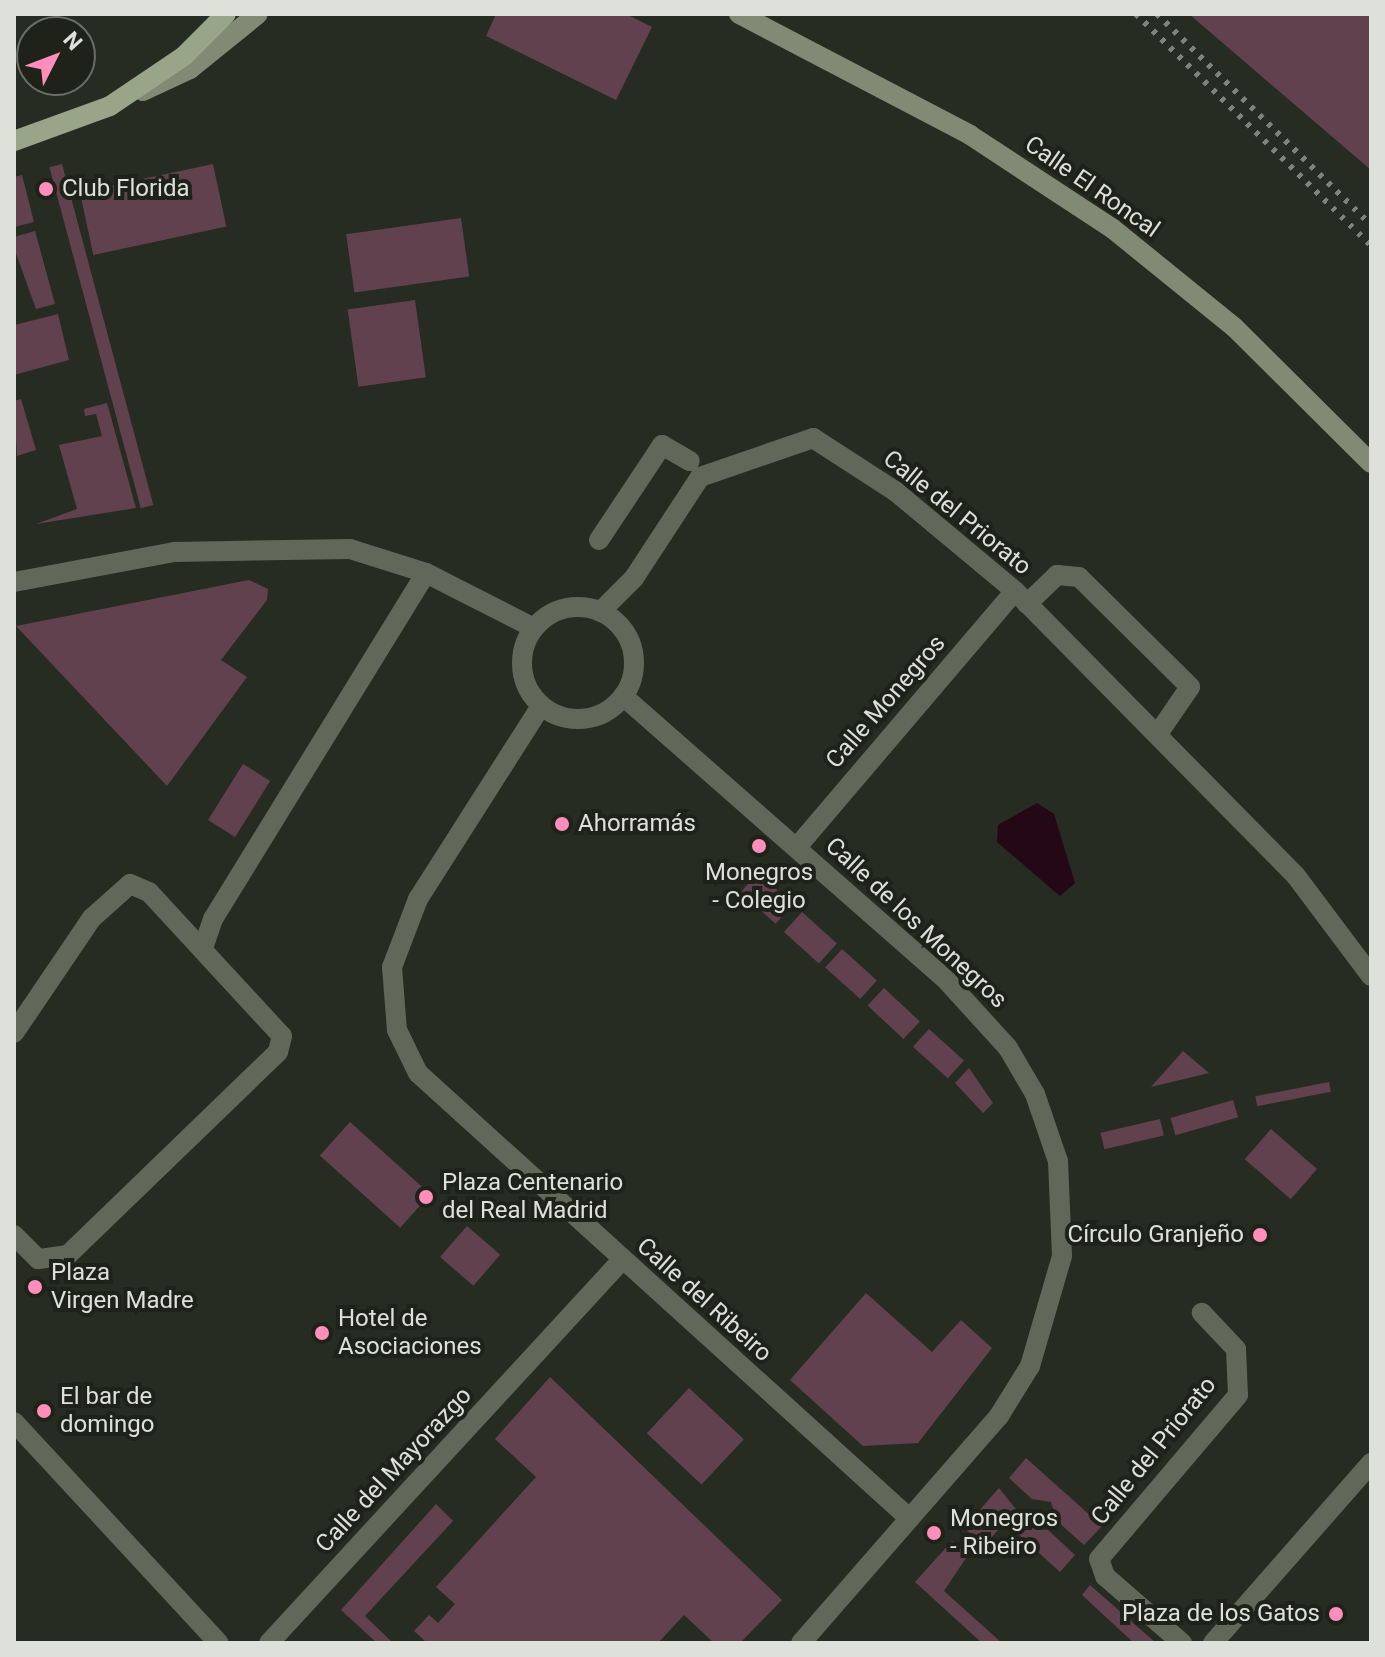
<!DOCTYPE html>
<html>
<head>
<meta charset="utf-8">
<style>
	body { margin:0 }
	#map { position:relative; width:1385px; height:1657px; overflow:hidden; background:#272c22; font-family:Roboto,sans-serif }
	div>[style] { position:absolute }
	.green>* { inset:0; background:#61414d; transform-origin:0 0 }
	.water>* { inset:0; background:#240815 }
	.street>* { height:20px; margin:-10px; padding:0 10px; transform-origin:10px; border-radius:10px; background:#616759 }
	.street>.ring { margin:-10px; padding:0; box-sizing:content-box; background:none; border:20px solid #616759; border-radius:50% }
	.secondary>* { height:20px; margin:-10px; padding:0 10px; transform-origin:10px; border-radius:10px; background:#818a74 }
	.primary>* { height:20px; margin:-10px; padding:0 10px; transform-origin:10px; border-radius:10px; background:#98a588 }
	.rail>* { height:6px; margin-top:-3px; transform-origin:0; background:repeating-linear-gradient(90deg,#7f837b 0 4px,transparent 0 12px) }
	.dots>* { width:22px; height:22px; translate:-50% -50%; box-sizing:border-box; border:4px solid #1e2218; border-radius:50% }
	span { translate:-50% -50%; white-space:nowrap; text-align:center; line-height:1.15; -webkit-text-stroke:8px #1e2218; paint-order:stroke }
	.street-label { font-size:24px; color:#dee1da }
	.poi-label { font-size:24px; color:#dee1da }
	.left { translate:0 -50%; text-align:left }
	.right { translate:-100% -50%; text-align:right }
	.frame { position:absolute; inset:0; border:16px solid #dee1da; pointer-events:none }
	.north { position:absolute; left:16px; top:16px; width:80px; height:80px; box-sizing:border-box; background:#1e2218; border:2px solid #6b6e66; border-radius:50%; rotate:48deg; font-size:22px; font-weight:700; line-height:32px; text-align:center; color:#dee1da }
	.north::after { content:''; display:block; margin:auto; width:28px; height:36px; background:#ff8eba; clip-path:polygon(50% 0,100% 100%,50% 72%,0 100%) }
</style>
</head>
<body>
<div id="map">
	<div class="green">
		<div style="clip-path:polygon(496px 14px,626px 14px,652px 27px,616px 100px,486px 36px)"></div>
		<div style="clip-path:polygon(1189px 14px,1371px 14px,1371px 170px)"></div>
		<div style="left:62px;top:164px;width:353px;height:13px;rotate:75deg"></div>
		<div style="left:213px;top:164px;width:64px;height:136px;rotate:78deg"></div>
		<div style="clip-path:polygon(22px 175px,34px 222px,14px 227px,14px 177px)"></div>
		<div style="left:461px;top:218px;width:59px;height:116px;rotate:82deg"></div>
		<div style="clip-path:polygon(35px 231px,55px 304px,36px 309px,14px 248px,14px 237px)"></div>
		<div style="left:415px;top:300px;width:78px;height:68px;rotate:82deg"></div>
		<div style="clip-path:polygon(58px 314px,69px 360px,14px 375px,14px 325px)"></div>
		<div style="clip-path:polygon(21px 399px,36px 450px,17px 456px,14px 401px)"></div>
		<div style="clip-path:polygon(107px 403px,136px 508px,36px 524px,77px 509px,59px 445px,102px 436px,96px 414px,85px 416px,84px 409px)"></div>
		<div style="clip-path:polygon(249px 580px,268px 589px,267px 600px,221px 660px,247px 677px,167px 786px,16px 626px)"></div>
		<div style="left:243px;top:764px;width:32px;height:66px;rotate:32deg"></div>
		<div style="left:758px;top:873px;width:47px;height:26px;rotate:42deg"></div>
		<div style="left:802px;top:912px;width:47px;height:27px;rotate:42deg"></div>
		<div style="left:842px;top:949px;width:47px;height:25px;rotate:42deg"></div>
		<div style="left:884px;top:988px;width:49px;height:24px;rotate:43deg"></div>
		<div style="left:929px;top:1029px;width:47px;height:24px;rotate:42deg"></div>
		<div style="clip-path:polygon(1183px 1051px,1209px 1073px,1151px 1087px)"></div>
		<div style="clip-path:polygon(969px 1068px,993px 1103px,983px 1113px,955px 1083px)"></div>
		<div style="left:1329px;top:1082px;width:10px;height:75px;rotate:79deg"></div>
		<div style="left:1233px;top:1100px;width:18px;height:65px;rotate:74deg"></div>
		<div style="left:1160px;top:1119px;width:17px;height:61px;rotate:77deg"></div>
		<div style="left:350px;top:1122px;width:108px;height:45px;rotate:42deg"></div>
		<div style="left:1271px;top:1129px;width:61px;height:40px;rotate:41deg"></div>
		<div style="left:467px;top:1226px;width:44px;height:41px;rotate:41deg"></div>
		<div style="clip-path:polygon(866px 1293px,932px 1352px,961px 1320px,992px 1348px,918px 1443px,863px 1446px,790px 1380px)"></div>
		<div style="clip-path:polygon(550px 1377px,782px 1600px,740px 1643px,714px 1643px,684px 1615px,658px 1643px,427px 1643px,414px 1631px,429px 1615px,438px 1623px,455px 1604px,436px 1587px,536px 1477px,495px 1439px)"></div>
		<div style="left:689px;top:1388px;width:75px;height:62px;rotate:43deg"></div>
		<div style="clip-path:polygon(1026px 1458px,1102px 1526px,1084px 1545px,1057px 1521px,1051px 1502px,1032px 1499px,1009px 1478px)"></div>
		<div style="clip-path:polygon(999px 1488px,1031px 1528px,1048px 1530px,1075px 1555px,1060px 1572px,1005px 1522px,985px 1545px,964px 1528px)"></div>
		<div style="clip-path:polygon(436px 1504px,453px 1521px,365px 1616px,393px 1643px,377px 1643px,341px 1610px)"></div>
		<div style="clip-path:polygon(952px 1541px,968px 1555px,944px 1591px,1002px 1643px,982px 1643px,915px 1582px)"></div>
		<div style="clip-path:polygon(1090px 1585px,1156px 1643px,1134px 1643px,1082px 1595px)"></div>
	</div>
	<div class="water">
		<div style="clip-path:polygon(1037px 803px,1054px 814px,1075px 883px,1060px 896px,997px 842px,998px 825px)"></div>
	</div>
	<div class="street">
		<div style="left:599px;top:540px;width:114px;rotate:-56.4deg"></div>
		<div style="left:662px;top:445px;width:32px;rotate:30deg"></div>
		<div style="left:14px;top:582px;width:163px;rotate:-10.6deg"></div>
		<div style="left:174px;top:552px;width:176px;rotate:-1deg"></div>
		<div style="left:350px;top:549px;width:80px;rotate:17.5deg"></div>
		<div style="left:426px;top:573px;width:121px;rotate:27deg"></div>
		<div style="left:1027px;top:604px;width:42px;rotate:-44deg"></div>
		<div style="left:1057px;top:575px;width:22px;rotate:5deg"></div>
		<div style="left:1079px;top:577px;width:156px;rotate:44.7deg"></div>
		<div style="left:1190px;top:687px;width:58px;rotate:124.5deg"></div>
		<div class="ring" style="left:522px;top:607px;width:92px;height:92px"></div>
		<div style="left:600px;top:612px;width:48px;rotate:-45deg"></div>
		<div style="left:634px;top:578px;width:121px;rotate:-56.8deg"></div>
		<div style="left:700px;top:477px;width:120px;rotate:-19deg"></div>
		<div style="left:813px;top:438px;width:98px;rotate:32.9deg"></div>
		<div style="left:895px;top:491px;width:156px;rotate:39.8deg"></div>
		<div style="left:1015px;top:591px;width:400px;rotate:45.4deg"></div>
		<div style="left:1296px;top:876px;width:125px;rotate:53.1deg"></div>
		<div style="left:623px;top:696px;width:433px;rotate:41.3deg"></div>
		<div style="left:948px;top:982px;width:89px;rotate:47.7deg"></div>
		<div style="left:1008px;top:1048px;width:53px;rotate:59.6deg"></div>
		<div style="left:1035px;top:1094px;width:71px;rotate:71.1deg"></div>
		<div style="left:1058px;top:1161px;width:95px;rotate:87.6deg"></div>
		<div style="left:1062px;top:1256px;width:115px;rotate:106.2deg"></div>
		<div style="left:1030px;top:1366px;width:59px;rotate:121.8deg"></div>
		<div style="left:999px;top:1416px;width:301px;rotate:131.1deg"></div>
		<div style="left:541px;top:706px;width:229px;rotate:122.5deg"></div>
		<div style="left:418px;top:899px;width:73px;rotate:110.9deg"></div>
		<div style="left:392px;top:967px;width:63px;rotate:85.5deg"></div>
		<div style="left:397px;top:1030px;width:48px;rotate:64deg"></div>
		<div style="left:418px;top:1073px;width:663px;rotate:42.19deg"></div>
		<div style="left:797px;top:847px;width:336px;rotate:-49.6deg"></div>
		<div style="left:203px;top:948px;width:31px;rotate:-71deg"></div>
		<div style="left:213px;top:919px;width:406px;rotate:-58.4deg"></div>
		<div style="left:14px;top:1033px;width:139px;rotate:-55.9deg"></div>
		<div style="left:92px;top:918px;width:51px;rotate:-41.8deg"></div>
		<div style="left:130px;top:884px;width:21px;rotate:23deg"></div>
		<div style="left:149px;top:892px;width:196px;rotate:47.3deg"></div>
		<div style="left:282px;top:1036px;width:16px;rotate:104deg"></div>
		<div style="left:278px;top:1052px;width:292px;rotate:136deg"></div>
		<div style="left:68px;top:1255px;width:30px;rotate:172deg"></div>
		<div style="left:38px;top:1259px;width:34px;rotate:-135deg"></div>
		<div style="left:14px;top:1422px;width:301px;rotate:47.2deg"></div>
		<div style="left:269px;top:1643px;width:519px;rotate:-47.34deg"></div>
		<div style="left:1182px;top:1643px;width:102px;rotate:-139deg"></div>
		<div style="left:1105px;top:1576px;width:18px;rotate:-109deg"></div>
		<div style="left:1099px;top:1559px;width:215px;rotate:-49.7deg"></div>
		<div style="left:1238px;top:1395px;width:46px;rotate:-92.5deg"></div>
		<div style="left:1236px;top:1349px;width:50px;rotate:-133.4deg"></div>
		<div style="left:1213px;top:1643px;width:240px;rotate:-48.7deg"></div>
	</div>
	<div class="secondary">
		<div style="left:739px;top:14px;width:261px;rotate:27.6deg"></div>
		<div style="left:970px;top:135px;width:171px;rotate:33.3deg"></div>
		<div style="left:1113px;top:229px;width:156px;rotate:39deg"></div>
		<div style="left:1234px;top:327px;width:193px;rotate:44.8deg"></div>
		<div style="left:143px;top:91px;width:52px;rotate:-25.1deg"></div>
		<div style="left:190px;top:69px;width:87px;rotate:-39deg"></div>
	</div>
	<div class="primary">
		<div style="left:14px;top:141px;width:102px;rotate:-20deg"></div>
		<div style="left:110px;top:106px;width:89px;rotate:-34deg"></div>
		<div style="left:184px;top:56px;width:59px;rotate:-45deg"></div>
	</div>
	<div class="rail">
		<div style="left:1136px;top:14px;width:330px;rotate:44.6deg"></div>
		<div style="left:1157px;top:14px;width:301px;rotate:44.6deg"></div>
	</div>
	<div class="dots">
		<div style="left:46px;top:189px;background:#ff8eba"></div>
		<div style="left:562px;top:824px;background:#ff8eba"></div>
		<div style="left:759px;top:846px;background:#ff8eba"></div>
		<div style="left:426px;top:1197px;background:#ff8eba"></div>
		<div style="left:1260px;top:1235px;background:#ff8eba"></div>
		<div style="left:35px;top:1287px;background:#ff8eba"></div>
		<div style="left:322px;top:1333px;background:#ff8eba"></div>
		<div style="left:44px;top:1411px;background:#ff8eba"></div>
		<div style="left:934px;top:1533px;background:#ff8eba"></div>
		<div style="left:1336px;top:1614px;background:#ff8eba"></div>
	</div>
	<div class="street-label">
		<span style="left:1092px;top:187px;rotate:35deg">Calle El Roncal</span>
		<span style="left:957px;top:513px;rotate:39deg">Calle del Priorato</span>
		<span style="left:886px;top:702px;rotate:-49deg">Calle Monegros</span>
		<span style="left:916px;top:923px;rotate:43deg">Calle de los Monegros</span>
		<span style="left:704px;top:1300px;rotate:42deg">Calle del Ribeiro</span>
		<span style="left:1154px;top:1451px;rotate:-51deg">Calle del Priorato</span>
		<span style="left:394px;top:1470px;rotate:-47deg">Calle del Mayorazgo</span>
	</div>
	<div class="poi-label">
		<span class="left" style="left:62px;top:189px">Club Florida</span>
		<span class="left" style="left:578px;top:824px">Ahorramás</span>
		<span style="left:759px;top:887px">Monegros<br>- Colegio</span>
		<span class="left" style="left:442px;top:1197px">Plaza Centenario<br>del Real Madrid</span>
		<span class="right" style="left:1244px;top:1235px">Círculo Granjeño</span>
		<span class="left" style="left:51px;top:1287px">Plaza<br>Virgen Madre</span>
		<span class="left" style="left:338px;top:1333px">Hotel de<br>Asociaciones</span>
		<span class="left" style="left:60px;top:1411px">El bar de<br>domingo</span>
		<span class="left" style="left:950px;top:1533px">Monegros<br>- Ribeiro</span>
		<span class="right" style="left:1320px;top:1614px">Plaza de los Gatos</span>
	</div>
	<div class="frame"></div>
	<div class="north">N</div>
</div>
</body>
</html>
